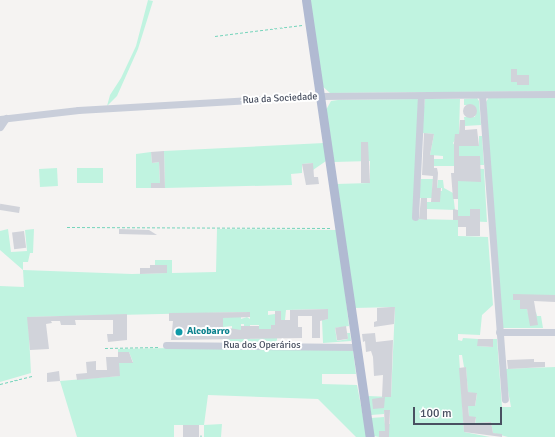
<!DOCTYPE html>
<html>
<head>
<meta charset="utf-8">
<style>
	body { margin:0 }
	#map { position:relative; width:555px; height:437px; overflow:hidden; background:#f5f3f2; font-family:Signika,sans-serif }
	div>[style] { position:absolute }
	.green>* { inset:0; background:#c0f3e0; transform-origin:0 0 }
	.building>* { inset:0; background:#d1d3da; transform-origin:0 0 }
	.round { border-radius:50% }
	.path>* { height:1px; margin-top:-0.5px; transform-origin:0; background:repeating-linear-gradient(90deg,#75d4bb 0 3px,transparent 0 5px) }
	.minor>* { height:7px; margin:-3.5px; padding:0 3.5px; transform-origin:3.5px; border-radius:3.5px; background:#c9ceda }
	.major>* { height:9px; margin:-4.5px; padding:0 4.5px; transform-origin:4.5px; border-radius:4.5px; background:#b1bad2 }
	.dots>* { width:11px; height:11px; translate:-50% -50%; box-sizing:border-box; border:2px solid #fff; border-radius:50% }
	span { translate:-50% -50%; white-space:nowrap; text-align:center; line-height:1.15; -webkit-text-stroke:4px #fff; paint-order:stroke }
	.street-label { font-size:10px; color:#495061 }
	.culture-label { font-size:10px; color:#0d838f; font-weight:700 }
	.left { translate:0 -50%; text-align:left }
	.scale { position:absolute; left:413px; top:407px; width:89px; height:18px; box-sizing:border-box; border:2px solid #495061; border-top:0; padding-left:5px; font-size:12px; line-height:14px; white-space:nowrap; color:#495061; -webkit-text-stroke:3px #fff; paint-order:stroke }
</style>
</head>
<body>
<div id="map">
	<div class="green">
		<div style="clip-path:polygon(148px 0,153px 1px,138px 49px,117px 96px,107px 106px,110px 95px,121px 78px,136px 46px)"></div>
		<div style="clip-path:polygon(evenodd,310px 0,555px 0,555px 91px,330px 93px,321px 85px,310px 0,517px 69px,517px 75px,529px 75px,529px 85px,517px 85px,517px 82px,511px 82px,511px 70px,517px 69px)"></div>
		<div style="clip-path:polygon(489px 97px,555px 97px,555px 295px,513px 295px,513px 300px,520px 300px,520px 309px,527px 309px,528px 313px,536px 312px,537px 316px,541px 316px,543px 328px,501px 328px,486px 102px)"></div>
		<div style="clip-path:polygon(477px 98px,479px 101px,481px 125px,465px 126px,464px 117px,475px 117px,476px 110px,473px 105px,464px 105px,464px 99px)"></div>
		<div style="clip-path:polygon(417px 99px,420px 100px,417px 219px,458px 220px,458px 236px,488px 237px,493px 305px,482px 315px,480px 335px,458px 334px,458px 340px,462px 341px,463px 338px,478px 339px,478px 346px,493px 347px,493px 339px,497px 339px,502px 407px,511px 407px,504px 369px,555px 367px,555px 437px,508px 437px,493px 433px,491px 422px,482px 423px,474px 430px,476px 418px,469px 416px,468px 406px,475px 406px,477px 394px,468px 392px,466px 368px,464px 367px,462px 355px,459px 355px,464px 432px,490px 437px,389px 437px,389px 431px,379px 431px,379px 437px,374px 436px,371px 418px,384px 417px,385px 424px,390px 424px,390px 410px,384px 410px,384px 414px,371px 415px,368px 396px,391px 397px,395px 307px,354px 308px,336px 184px,370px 183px,370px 161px,334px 162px,326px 110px,331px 101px,338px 100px)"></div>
		<div style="clip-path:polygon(425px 99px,460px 99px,459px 134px,453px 143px,455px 146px,454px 166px,434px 166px,434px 159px,443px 159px,443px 156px,430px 155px,434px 134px,421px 133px)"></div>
		<div style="clip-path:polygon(479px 136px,482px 136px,484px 165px,480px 165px,480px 156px,459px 156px,459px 146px,479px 146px)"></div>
		<div style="clip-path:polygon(324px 143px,326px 161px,313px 170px,313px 163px,302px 164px,302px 173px,291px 174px,292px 185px,165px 188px,164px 151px)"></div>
		<div style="clip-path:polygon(151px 152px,152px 163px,159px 162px,160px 183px,151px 183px,151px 188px,136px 188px,136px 154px)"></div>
		<div style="left:57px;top:168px;width:18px;height:18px;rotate:87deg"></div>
		<div style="left:77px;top:168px;width:26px;height:15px"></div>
		<div style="clip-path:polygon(465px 168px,484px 169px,487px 222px,463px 221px,463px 216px,458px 216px,458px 174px)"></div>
		<div style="clip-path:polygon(421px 179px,433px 179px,432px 190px,442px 191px,442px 188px,437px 188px,438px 180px,443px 180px,444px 188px,453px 193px,455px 210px,427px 209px,427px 202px,440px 202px,440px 198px,418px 198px)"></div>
		<div style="clip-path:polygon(8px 229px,11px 252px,27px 251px,25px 230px,34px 229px,33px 253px,30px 253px,28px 262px,23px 262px,23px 270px,132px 274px,167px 273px,167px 265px,155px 265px,155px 260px,172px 260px,172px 273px,216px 272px,217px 229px,338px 230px,349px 326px,335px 328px,337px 341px,348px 339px,347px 333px,350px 333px,351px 341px,323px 343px,322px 320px,328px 319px,328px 309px,286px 310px,285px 320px,282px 320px,282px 325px,277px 325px,281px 318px,281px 311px,268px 311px,268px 315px,275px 314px,275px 325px,271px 325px,271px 332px,259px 329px,259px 325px,250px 325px,250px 339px,277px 337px,277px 343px,223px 342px,223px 337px,244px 333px,244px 324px,241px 324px,241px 330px,232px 330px,232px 326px,223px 327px,223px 318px,241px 314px,241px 319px,247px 317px,250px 319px,250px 312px,28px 317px,31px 373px,0 382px,0 286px,24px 287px,23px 270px,0 250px,0 231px)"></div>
		<div style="clip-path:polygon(172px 348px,353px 350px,356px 374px,322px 374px,322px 384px,357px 385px,367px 437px,356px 437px,318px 399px,208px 395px,204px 425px,222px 424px,221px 437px,204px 437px,204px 425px,174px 425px,174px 437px,77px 437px,60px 381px,119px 376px,119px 363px,133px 362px,129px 352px,118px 352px,118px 349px)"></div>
	</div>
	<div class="building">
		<div style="clip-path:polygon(511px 69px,517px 69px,517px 75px,529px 75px,529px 85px,517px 85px,517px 82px,511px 82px)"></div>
		<div class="round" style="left:463px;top:104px;width:14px;height:14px"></div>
		<div style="clip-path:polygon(460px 120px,465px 120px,465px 130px,477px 129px,479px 146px,459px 146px,459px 156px,480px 156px,481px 182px,458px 181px,458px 199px,453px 199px,451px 173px,454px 173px,454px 143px,455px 134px,459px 134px)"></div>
		<div style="clip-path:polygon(424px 133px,434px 134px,430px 155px,434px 155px,434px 168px,437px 168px,438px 173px,437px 188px,441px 188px,440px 202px,431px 202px,433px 176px,422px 175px)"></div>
		<div style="clip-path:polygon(361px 142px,368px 142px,370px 183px,361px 183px)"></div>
		<div style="clip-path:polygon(164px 151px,165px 188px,151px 188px,151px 183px,160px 183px,159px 162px,152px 163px,151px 152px)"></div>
		<div style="clip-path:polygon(313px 163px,314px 177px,318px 177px,319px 184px,306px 185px,302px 164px)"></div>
		<div style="clip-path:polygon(421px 198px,427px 198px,427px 220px,419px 219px)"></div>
		<div style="left:20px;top:207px;width:6px;height:20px;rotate:99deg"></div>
		<div style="clip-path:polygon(453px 209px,458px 210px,458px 216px,470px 216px,470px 209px,480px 209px,480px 236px,466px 236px,466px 227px,458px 227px,458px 220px,453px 220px)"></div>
		<div style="clip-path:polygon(119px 229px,149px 230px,157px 235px,119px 234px)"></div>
		<div style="left:24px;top:231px;width:17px;height:12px;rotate:83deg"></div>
		<div style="clip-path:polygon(150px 265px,167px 265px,167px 273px,140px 274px,140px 268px,150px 268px)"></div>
		<div style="clip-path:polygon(513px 294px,555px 295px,555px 302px,534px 301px,538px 325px,530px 326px,527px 309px,520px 309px,520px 300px,513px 300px)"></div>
		<div style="clip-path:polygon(391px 307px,395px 307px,394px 324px,374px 327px,374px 322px,377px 321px,377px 308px)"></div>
		<div style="clip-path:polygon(328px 309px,328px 319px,320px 321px,320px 338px,312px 338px,312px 316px,298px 316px,298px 327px,302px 327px,302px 338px,171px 340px,173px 321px,169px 321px,169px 313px,250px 312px,250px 317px,223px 318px,223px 327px,241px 330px,241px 326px,259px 326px,259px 329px,271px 329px,271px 325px,275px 325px,275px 311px,281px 311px,281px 320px,290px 320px,290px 310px)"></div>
		<div style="clip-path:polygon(127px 314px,127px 340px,108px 342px,107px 334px,113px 334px,113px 320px,75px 320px,76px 325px,61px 325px,60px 321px,51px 321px,52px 323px,46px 324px,49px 349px,30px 350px,27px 317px)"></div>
		<div style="left:346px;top:326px;width:13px;height:11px;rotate:81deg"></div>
		<div style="clip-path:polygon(375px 333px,376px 342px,393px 340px,391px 397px,382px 397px,383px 375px,374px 376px,373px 357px,371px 351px,366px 352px,365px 341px,363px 342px,362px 334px)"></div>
		<div style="clip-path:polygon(478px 339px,493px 339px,493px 347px,477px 346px)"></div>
		<div style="clip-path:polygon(118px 352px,129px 352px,133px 363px,119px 363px,120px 376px,77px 380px,76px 374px,87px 373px,86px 362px,96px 361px,96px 370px,107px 370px,106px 357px,118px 357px)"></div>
		<div style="clip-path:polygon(534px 359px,534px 362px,545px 362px,545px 367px,508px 369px,507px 360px)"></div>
		<div style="clip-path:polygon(466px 367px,468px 392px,477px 393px,475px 406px,468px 406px,469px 416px,476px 417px,475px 423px,491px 422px,493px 433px,502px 434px,502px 437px,464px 432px,459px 368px)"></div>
		<div style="clip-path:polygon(59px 371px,60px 381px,47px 382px,47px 373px)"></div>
		<div style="clip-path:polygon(385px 397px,384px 408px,373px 409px,372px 399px)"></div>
		<div style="clip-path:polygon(384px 410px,390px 410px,389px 437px,379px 437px,379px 431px,385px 431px)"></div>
		<div style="left:183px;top:425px;width:16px;height:12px"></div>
	</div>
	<div class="path">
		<div style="left:215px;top:36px;width:88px;rotate:-7.2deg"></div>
		<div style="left:67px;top:227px;width:265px;rotate:0.2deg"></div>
		<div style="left:105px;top:348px;width:55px;rotate:-1deg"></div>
		<div style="left:0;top:384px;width:34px;rotate:-14deg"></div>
		<div style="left:201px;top:435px;width:2px;rotate:90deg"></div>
	</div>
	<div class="minor">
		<div style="left:482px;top:95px;width:305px;rotate:85.7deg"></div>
		<div style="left:0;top:119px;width:79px;rotate:-6.6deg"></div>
		<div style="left:78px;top:110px;width:243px;rotate:-3.3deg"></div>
		<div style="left:321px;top:96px;width:234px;rotate:-0.5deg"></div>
		<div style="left:0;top:127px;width:11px;rotate:-56deg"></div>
		<div style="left:415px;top:217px;width:121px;rotate:-87.2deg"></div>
		<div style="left:499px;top:332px;width:56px"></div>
		<div style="left:166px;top:345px;width:191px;rotate:0.6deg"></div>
	</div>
	<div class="major">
		<div style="left:306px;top:0;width:442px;rotate:81.7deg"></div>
	</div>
	<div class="dots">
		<div style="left:179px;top:332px;background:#0f9aa8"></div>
	</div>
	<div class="street-label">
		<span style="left:280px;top:99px;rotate:-3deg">Rua da Sociedade</span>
		<span style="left:262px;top:346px">Rua dos Operários</span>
	</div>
	<div class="culture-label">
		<span class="left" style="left:187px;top:332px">Alcobarro</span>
	</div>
	<div class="scale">100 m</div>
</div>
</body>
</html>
